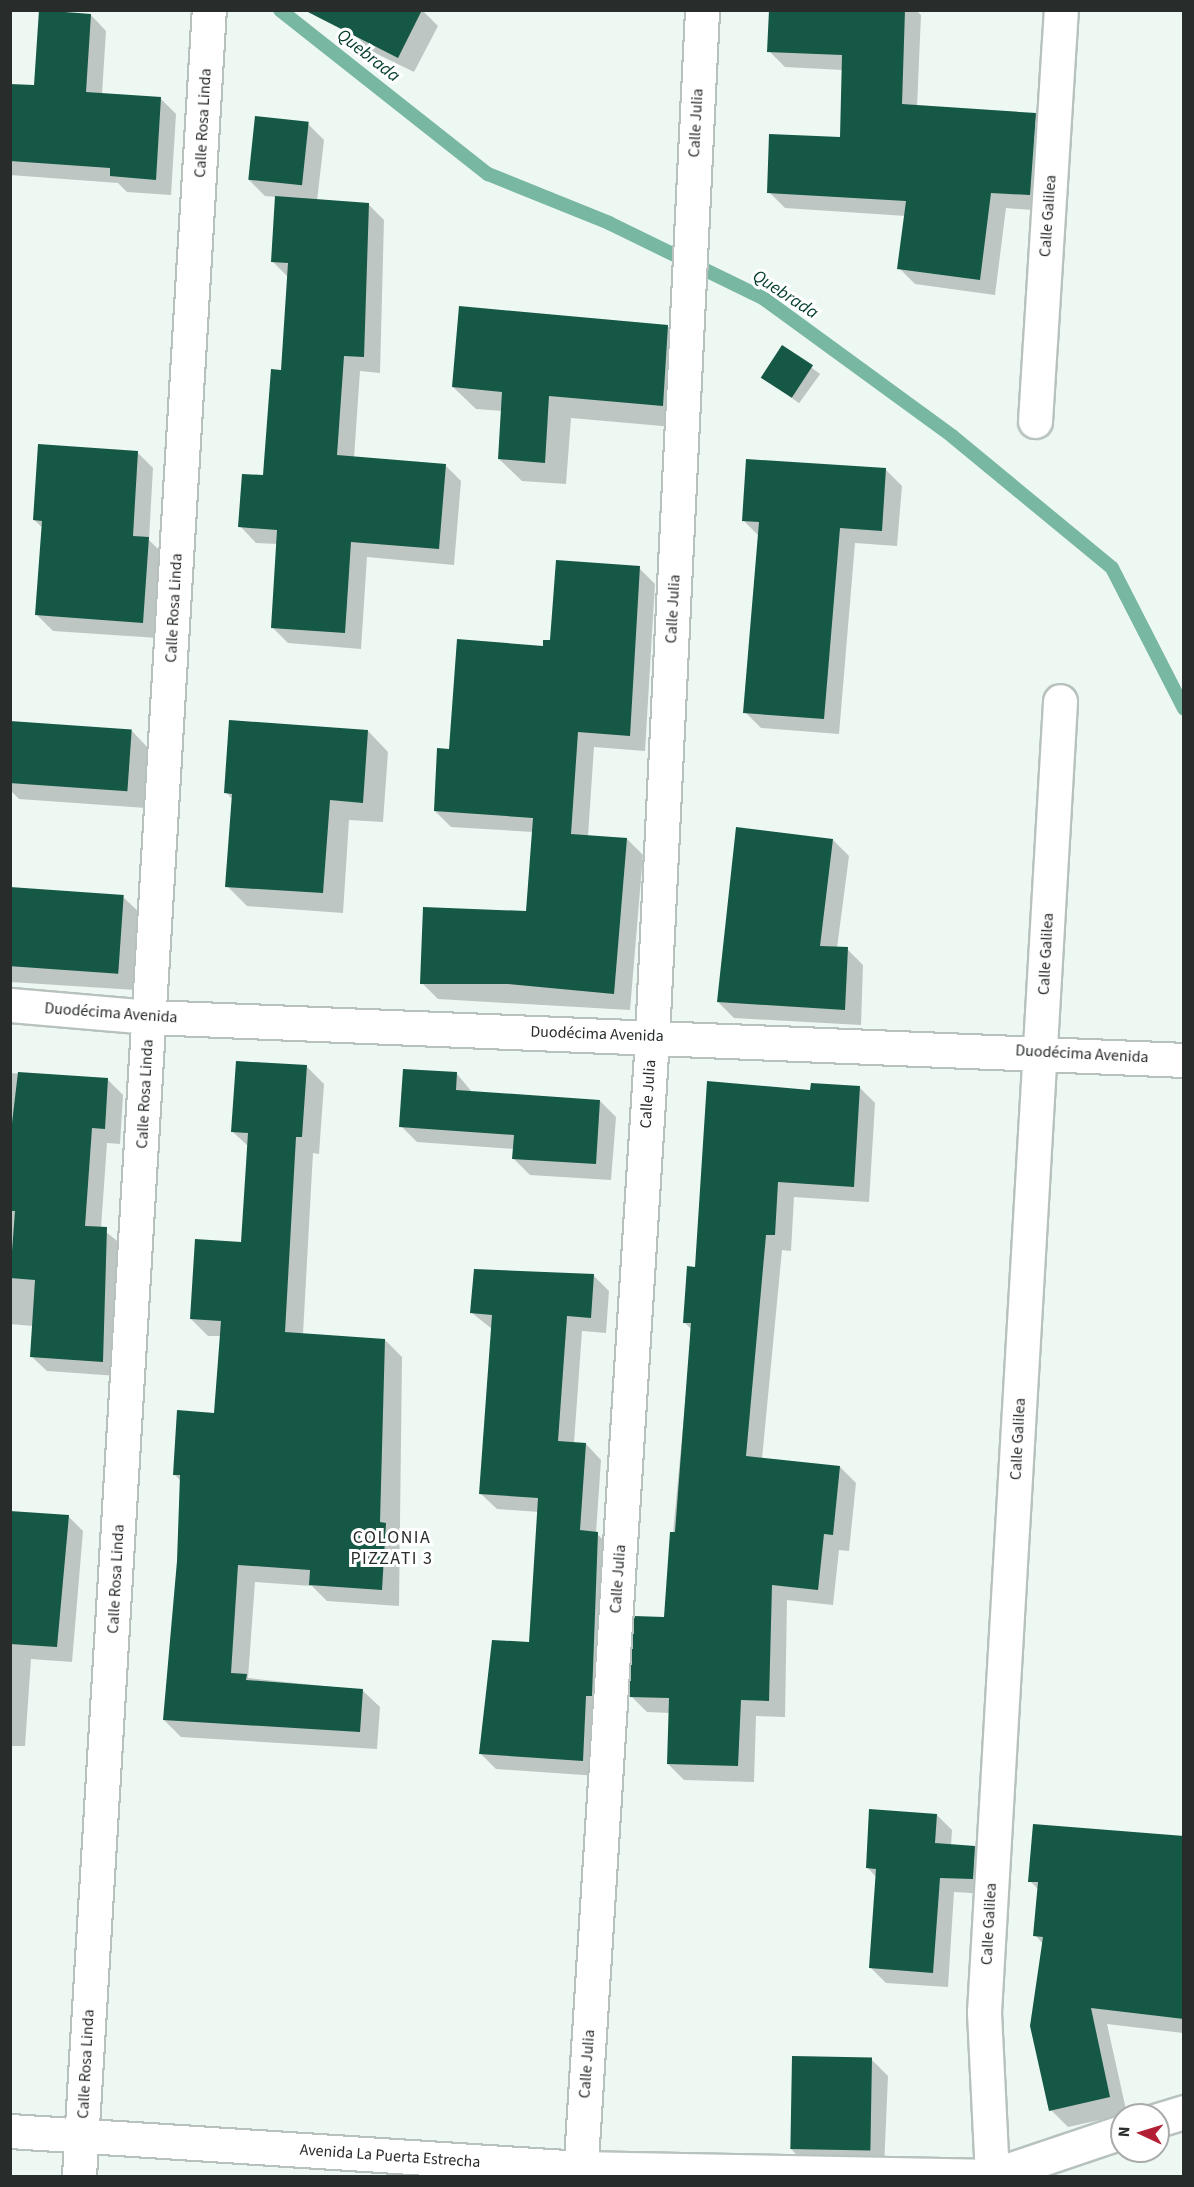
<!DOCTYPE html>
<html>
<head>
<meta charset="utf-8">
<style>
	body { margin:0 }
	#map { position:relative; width:1194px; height:2187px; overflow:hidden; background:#edf8f3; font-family:"Source Sans 3",sans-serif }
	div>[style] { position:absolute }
	.shadow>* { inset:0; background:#0003; transform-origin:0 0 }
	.stream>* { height:14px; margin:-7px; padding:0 7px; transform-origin:7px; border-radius:7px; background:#78b7a1 }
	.building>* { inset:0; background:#155845; transform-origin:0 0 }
	.roads { filter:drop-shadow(2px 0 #b7c2be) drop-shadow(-2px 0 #b7c2be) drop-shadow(0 2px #b7c2be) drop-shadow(0 -2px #b7c2be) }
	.minor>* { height:33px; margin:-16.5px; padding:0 16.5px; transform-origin:16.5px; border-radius:16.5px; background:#fff }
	span { translate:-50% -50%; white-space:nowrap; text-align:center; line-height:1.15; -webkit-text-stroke:6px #fff; paint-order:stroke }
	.street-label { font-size:16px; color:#282c2a }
	.water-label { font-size:18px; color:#003a2b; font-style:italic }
	.neighbourhood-label { font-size:18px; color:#282c2a; letter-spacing:1.5px }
	.frame { position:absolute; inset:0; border:12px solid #282c2a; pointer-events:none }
	.north { position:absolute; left:1110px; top:2103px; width:60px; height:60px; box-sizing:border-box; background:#fff; border:2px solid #a9abaa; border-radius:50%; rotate:274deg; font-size:16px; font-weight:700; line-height:24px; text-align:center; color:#282c2a }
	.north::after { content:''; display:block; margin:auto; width:21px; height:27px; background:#b21f34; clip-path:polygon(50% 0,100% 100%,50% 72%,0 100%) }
</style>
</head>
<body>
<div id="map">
	<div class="shadow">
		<div style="clip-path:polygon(367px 10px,422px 10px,438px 26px,414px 72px,371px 51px,355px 35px)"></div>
		<div style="clip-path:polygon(770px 10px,916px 10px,921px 15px,917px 107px,1035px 114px,1051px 130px,1046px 211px,1006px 208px,995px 295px,915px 284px,899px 268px,906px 216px,785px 208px,769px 192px,841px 139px,843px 70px,785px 67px,769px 51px)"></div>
		<div style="clip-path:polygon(91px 15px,106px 31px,102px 94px,160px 98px,176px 114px,171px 195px,127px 192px,118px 183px,10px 175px,10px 86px,35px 87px)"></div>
		<div style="clip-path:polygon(308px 124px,324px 140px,317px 201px,368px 204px,384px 220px,380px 373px,360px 371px,354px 458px,445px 465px,461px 481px,454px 565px,367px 557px,361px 649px,288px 643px,272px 627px,278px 544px,256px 543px,240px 526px,265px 477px,282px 372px,289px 278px,272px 261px,277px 197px,265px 196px,249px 180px)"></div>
		<div style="clip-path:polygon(667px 327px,690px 349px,685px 428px,571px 418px,566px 484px,522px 481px,499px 459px,503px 411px,476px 409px,453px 387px)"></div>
		<div style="left:783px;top:347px;width:46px;height:36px;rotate:36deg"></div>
		<div style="clip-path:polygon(137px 452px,153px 468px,149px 540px,164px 555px,158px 638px,53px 631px,37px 615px,43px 528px,34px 520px)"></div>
		<div style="clip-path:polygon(886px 470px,902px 486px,897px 546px,855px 543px,839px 734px,761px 728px,745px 712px,759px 536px,744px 521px)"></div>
		<div style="clip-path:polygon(639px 568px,655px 584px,645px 751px,594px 747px,588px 836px,627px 839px,643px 855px,630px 1010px,438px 999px,422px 983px,528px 912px,533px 832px,451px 827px,435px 811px,450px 750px,544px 647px)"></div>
		<div style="clip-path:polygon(10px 723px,132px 731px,149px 749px,146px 808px,19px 799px,10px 790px)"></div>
		<div style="clip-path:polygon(368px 731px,388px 752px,383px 822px,349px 820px,343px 913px,247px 906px,227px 886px,233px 800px,226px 792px)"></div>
		<div style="clip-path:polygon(833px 840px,849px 856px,837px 948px,847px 949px,863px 965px,861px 1025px,734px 1018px,718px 1002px)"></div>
		<div style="clip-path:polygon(10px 889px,123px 897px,141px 914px,136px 990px,10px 982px)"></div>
		<div style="clip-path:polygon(306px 1066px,324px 1084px,319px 1154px,313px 1153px,303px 1334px,385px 1340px,402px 1357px,399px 1606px,327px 1601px,312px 1586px,255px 1582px,248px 1678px,362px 1690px,380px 1707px,377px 1749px,181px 1737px,164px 1720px,178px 1561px,181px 1481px,174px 1474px,216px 1414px,221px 1336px,208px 1336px,191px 1319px,242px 1244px,249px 1147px,233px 1132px)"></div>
		<div style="clip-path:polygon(10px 1073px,107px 1079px,123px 1095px,120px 1144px,107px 1143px,101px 1228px,121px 1244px,118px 1376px,47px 1371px,31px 1356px,33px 1326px,10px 1324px)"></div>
		<div style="clip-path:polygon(457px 1074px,472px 1092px,600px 1101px,616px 1117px,611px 1180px,530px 1175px,514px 1159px,514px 1149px,417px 1142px,401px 1126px)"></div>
		<div style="clip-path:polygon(859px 1087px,875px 1103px,869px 1202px,794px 1197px,791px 1251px,782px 1250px,762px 1459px,840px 1467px,856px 1483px,849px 1551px,839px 1550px,833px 1605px,787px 1600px,785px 1717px,756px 1716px,754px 1782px,684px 1780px,668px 1764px,670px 1713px,647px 1712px,631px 1696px,665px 1619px,692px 1330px,684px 1322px,697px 1269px,812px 1092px)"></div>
		<div style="clip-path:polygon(594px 1276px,609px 1291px,606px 1333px,582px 1331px,574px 1443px,586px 1444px,601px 1460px,596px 1533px,613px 1549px,598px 1776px,496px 1769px,481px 1754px,531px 1644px,539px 1512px,497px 1509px,481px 1494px,492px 1329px,472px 1313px)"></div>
		<div style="clip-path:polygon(10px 1512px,68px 1516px,83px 1531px,72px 1662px,31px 1659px,25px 1746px,10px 1746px)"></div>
		<div style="clip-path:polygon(937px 1815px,952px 1830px,951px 1846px,974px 1847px,989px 1862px,987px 1894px,954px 1892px,948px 1987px,886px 1983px,871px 1968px,877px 1878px,867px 1867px)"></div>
		<div style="clip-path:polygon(1184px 1837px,1184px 2061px,1183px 2033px,1107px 2024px,1127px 2114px,1068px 2127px,1051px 2110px,1043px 1944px,1035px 1935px,1039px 1890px,1030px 1881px)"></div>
		<div style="clip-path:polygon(872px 2060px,888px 2076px,884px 2168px,806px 2164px,790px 2148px)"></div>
	</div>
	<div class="stream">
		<div style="left:280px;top:10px;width:265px;rotate:38.3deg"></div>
		<div style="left:488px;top:174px;width:131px;rotate:22deg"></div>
		<div style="left:609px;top:223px;width:171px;rotate:26deg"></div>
		<div style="left:763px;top:298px;width:234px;rotate:36.1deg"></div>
		<div style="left:952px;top:436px;width:207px;rotate:39.5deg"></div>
		<div style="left:1112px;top:568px;width:158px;rotate:62.9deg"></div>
	</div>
	<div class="building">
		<div style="clip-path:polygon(39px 10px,91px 14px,86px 92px,161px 97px,156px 180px,110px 176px,110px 168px,10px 161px,10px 84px,34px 85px)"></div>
		<div style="clip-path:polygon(304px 10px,422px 10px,398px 58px)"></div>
		<div style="clip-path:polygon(769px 10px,905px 10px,902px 104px,1036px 113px,1030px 195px,991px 193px,980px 280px,897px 269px,906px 201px,767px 193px,769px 134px,840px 137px,842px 55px,767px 52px)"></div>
		<div style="left:255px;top:116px;width:54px;height:64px;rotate:6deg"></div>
		<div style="clip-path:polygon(275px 196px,369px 203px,364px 357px,344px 356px,337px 455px,446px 464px,439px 549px,351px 542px,345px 633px,271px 628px,277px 530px,238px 527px,242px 474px,263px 475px,271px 369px,281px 370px,288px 263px,271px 262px)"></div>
		<div style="clip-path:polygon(459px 306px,668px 325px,663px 406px,549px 396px,545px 463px,498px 459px,502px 392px,452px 387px)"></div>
		<div style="left:782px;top:345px;width:37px;height:39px;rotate:33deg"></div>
		<div style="clip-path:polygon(38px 444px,138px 451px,133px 536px,149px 537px,143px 623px,35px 615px,42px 521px,33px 520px)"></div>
		<div style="clip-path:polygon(746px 459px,886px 468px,882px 531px,840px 528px,824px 719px,743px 713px,759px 522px,742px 521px)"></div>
		<div style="clip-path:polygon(556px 560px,640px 566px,630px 736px,578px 732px,571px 834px,627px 838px,614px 994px,508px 984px,420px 984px,423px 907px,526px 911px,533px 818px,434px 811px,437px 748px,449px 749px,457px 639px,543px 646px,543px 640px,550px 640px)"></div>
		<div style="clip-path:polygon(229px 720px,368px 730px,363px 803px,330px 800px,323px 893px,225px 887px,232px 794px,224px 793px)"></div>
		<div style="left:10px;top:721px;width:122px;height:62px;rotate:4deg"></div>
		<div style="clip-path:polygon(736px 827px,833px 839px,820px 946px,848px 947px,845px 1010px,717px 1002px)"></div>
		<div style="left:10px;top:887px;width:114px;height:79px;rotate:4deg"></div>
		<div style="clip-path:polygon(236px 1061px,307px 1065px,302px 1137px,296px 1137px,285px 1332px,385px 1339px,380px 1522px,386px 1523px,382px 1590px,309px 1585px,310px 1570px,238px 1565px,231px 1673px,247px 1674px,246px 1680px,363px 1689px,360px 1732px,163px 1720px,177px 1561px,180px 1475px,173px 1475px,177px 1410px,214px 1413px,221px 1321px,190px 1319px,195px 1239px,241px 1242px,248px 1133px,231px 1132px)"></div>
		<div style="clip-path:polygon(403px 1069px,457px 1072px,456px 1090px,600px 1100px,596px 1164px,512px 1159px,514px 1135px,399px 1127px)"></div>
		<div style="clip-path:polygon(18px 1072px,108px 1078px,105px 1129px,92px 1128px,85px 1226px,107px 1227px,103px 1362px,30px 1357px,35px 1280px,10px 1278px,15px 1211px,10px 1211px,10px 1140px)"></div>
		<div style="clip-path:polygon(707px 1081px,810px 1090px,811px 1083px,860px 1086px,854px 1187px,778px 1182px,775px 1235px,766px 1235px,746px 1456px,840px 1466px,833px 1535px,824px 1534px,818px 1590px,772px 1585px,769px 1701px,741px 1700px,738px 1766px,667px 1764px,669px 1698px,629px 1697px,634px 1616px,664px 1617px,670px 1532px,675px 1532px,691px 1323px,683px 1323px,687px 1266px,695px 1267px)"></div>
		<div style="clip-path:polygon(474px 1269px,594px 1274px,591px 1318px,567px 1316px,558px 1441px,586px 1443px,580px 1530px,598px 1532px,592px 1696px,586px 1696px,583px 1761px,479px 1754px,492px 1640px,529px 1642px,538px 1498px,479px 1494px,492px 1315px,470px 1313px)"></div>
		<div style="clip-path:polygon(10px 1511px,69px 1515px,57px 1647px,10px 1644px)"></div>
		<div style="clip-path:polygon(869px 1809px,937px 1814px,935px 1843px,975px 1846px,973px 1879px,940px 1878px,933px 1973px,869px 1968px,876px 1869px,866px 1868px)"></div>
		<div style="clip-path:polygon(1033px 1824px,1184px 1836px,1184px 2019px,1091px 2008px,1110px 2097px,1049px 2111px,1030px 2026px,1043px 1937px,1033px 1936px,1038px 1882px,1028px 1882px)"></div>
		<div style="left:792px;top:2056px;width:80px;height:93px;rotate:1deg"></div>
	</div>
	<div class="roads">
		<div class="minor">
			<div style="left:1035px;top:421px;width:412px;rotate:-86.4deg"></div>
			<div style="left:10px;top:1005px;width:141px;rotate:4.9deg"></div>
			<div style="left:150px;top:1017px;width:1035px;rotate:2.38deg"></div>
			<div style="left:1158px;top:2120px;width:27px;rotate:-17deg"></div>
			<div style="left:10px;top:2131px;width:572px;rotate:3.71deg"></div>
			<div style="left:581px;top:2168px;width:410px;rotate:1.1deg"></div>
			<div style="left:991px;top:2176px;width:138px;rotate:-18.6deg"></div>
			<div style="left:79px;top:2176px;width:2170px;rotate:-86.57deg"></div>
			<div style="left:580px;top:2176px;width:1141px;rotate:-86.38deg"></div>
			<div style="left:652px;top:1037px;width:1028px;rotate:-87.21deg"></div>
			<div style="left:992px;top:2176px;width:164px;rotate:-92.8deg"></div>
			<div style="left:984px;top:2012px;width:1313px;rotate:-86.68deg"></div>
		</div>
	</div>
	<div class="street-label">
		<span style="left:203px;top:123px;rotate:-87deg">Calle Rosa Linda</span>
		<span style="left:696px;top:123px;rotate:-87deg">Calle Julia</span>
		<span style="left:1048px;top:216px;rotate:-86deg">Calle Galilea</span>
		<span style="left:174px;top:608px;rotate:-87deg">Calle Rosa Linda</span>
		<span style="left:673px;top:609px;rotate:-87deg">Calle Julia</span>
		<span style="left:1046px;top:954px;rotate:-87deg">Calle Galilea</span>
		<span style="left:111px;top:1013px;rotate:4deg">Duodécima Avenida</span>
		<span style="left:597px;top:1034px;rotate:2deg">Duodécima Avenida</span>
		<span style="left:1082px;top:1054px;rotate:3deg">Duodécima Avenida</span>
		<span style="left:145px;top:1094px;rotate:-87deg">Calle Rosa Linda</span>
		<span style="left:648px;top:1094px;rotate:-86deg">Calle Julia</span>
		<span style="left:1018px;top:1439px;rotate:-87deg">Calle Galilea</span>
		<span style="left:116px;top:1579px;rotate:-87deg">Calle Rosa Linda</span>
		<span style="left:618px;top:1579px;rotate:-86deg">Calle Julia</span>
		<span style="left:989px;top:1924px;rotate:-87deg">Calle Galilea</span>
		<span style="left:86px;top:2064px;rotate:-87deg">Calle Rosa Linda</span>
		<span style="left:587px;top:2064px;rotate:-86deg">Calle Julia</span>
		<span style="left:390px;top:2156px;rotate:4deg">Avenida La Puerta Estrecha</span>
	</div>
	<div class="water-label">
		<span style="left:368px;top:56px;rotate:38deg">Quebrada</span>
		<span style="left:785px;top:295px;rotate:33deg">Quebrada</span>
	</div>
	<div class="neighbourhood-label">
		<span style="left:392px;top:1549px">COLONIA<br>PIZZATI 3</span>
	</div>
	<div class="frame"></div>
	<div class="north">N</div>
</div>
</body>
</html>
